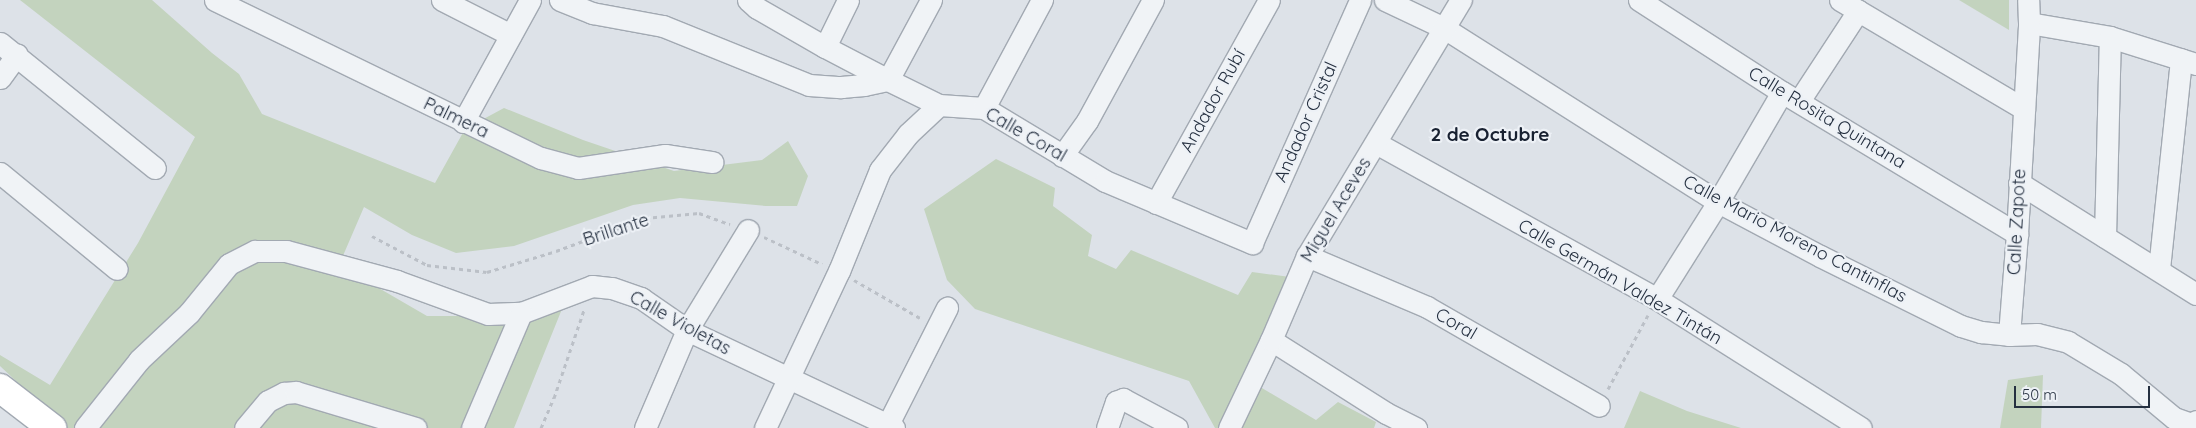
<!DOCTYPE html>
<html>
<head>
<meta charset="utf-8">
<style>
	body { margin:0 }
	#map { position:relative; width:2196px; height:428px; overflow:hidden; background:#dde2e8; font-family:Quicksand,sans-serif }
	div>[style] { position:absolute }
	.green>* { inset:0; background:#c3d3be }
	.path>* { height:3px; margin-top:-1.5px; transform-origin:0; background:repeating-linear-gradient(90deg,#bbc0c7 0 4px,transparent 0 8px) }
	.roads { filter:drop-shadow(1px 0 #a2a9b2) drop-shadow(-1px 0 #a2a9b2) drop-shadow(0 1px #a2a9b2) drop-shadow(0 -1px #a2a9b2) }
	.street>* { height:21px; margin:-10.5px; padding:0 10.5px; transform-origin:10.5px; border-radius:10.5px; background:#f0f3f6 }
	.secondary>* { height:28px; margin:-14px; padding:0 14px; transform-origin:14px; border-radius:14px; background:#fff }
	span { translate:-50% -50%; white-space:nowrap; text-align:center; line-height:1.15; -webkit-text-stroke:4.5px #edf1f6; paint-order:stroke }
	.street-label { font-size:18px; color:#253040 }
	.neighbourhood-label { font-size:19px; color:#182131; font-weight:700 }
	.scale { position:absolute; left:2014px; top:386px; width:136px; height:22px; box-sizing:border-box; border:2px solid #253040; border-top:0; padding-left:6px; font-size:15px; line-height:18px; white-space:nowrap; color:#253040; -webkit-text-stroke:4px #edf1f6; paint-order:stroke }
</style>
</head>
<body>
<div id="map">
	<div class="green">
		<div style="clip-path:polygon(20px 0,152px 0,212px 53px,239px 74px,262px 114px,435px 183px,465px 129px,504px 108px,583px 140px,674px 171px,762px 160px,788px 141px,808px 176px,797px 206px,766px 206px,680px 198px,633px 205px,514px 246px,456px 253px,412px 235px,364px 207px,339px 265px,427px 316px,489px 316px,562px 309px,514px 428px,66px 428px,0 366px,0 355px,50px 385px,138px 243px,195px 137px)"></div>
		<div style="clip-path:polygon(1959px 0,2009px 0,2009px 30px)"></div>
		<div style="clip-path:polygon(996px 159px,1055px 188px,1053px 206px,1092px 235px,1088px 256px,1116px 269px,1131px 250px,1238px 295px,1252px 272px,1290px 277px,1245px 378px,1316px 420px,1338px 402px,1376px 422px,1374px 428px,1215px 428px,1189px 381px,975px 309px,947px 280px,924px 209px)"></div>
		<div style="clip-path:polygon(2043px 375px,2041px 428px,2000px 428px,2008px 380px)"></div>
		<div style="clip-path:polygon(1640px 391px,1687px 411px,1741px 428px,1624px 428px)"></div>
	</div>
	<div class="path">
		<div style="left:372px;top:236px;width:62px;rotate:27.8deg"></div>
		<div style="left:427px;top:265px;width:60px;rotate:6.7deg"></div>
		<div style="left:487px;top:272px;width:72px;rotate:-16.9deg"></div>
		<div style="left:556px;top:251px;width:95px;rotate:-20.3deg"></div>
		<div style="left:645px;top:218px;width:54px;rotate:-5.3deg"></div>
		<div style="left:699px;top:213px;width:33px;rotate:20deg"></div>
		<div style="left:764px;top:237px;width:64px;rotate:25deg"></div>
		<div style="left:854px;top:280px;width:76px;rotate:29.9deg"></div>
		<div style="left:1608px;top:389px;width:84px;rotate:-61.6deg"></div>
		<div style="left:541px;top:428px;width:33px;rotate:-67deg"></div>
		<div style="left:554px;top:398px;width:93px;rotate:-71.2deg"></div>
	</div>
	<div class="roads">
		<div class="street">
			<div style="left:215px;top:0;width:362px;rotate:25.9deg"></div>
			<div style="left:541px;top:158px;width:38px;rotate:15deg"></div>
			<div style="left:578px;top:168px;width:88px;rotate:-8.5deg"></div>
			<div style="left:665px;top:155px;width:48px;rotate:8.5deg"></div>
			<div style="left:442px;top:0;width:77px;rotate:26.9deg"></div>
			<div style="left:560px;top:0;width:35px;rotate:22deg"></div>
			<div style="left:592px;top:13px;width:72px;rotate:10.4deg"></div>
			<div style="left:663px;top:26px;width:157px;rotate:22deg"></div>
			<div style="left:809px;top:85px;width:32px;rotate:4deg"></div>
			<div style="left:841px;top:87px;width:23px;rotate:-5deg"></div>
			<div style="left:864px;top:85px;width:25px;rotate:-12deg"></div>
			<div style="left:888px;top:80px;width:91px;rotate:-61.7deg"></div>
			<div style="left:748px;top:0;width:12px;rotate:42deg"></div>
			<div style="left:757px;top:8px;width:78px;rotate:29.8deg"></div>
			<div style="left:825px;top:47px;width:71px;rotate:27.6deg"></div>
			<div style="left:888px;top:80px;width:57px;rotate:26.1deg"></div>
			<div style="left:939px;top:105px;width:45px;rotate:3.8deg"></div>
			<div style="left:984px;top:108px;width:141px;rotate:31.1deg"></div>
			<div style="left:1105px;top:181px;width:160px;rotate:22.9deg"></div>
			<div style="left:1252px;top:243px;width:266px;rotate:-66deg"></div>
			<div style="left:1385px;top:0;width:65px;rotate:25.4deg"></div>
			<div style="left:1444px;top:28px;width:325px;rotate:32.4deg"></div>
			<div style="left:1718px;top:202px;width:115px;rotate:27.9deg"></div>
			<div style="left:1820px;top:256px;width:157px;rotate:26.4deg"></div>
			<div style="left:1961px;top:326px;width:21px;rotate:17deg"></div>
			<div style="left:1981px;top:332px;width:28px;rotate:6deg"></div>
			<div style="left:2009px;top:335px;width:28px;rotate:-2deg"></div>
			<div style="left:2037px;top:334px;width:32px;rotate:14deg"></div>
			<div style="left:2068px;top:342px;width:62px;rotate:31.1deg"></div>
			<div style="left:2121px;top:374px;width:69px;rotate:39.7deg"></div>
			<div style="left:2174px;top:418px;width:18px;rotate:19deg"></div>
			<div style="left:2191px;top:424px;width:6px;rotate:-31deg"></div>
			<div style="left:1639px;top:0;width:170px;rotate:32.8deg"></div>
			<div style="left:1782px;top:92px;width:275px;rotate:31.1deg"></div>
			<div style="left:1840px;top:0;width:214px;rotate:30.6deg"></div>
			<div style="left:2029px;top:23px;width:82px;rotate:9.8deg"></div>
			<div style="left:2110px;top:37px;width:90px;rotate:17.4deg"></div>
			<div style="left:0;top:43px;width:199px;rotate:38.9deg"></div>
			<div style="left:825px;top:47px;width:52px;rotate:-63.9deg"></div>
			<div style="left:0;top:78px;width:29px;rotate:-54deg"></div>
			<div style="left:1799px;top:101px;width:108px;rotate:-56.8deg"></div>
			<div style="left:984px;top:108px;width:123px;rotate:-61.8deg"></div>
			<div style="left:463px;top:122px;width:139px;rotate:-61.2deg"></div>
			<div style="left:1376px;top:143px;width:321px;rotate:29deg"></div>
			<div style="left:1657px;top:299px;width:241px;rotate:32.3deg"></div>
			<div style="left:1062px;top:156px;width:43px;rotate:-54.5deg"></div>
			<div style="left:1087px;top:121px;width:138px;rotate:-61.4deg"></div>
			<div style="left:0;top:173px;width:151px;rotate:39.4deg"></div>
			<div style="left:2019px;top:183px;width:209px;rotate:32.1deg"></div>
			<div style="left:1156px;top:203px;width:232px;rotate:-60.9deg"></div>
			<div style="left:2105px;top:237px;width:200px;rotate:-88.6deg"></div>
			<div style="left:1307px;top:256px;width:130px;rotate:23deg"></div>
			<div style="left:1427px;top:307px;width:198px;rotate:29.9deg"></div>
			<div style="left:2159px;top:269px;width:211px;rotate:-84deg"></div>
			<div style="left:1657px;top:299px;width:115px;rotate:-57.8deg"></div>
			<div style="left:1718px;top:202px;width:127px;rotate:-59.8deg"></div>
			<div style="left:2009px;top:335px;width:101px;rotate:-85.5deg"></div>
			<div style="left:2017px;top:234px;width:211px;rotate:-86.7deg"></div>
			<div style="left:2029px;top:23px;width:23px;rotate:-92deg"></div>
			<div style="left:1271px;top:340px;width:136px;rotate:32.4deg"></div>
			<div style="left:1386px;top:413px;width:34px;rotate:27deg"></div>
			<div style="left:85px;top:428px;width:87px;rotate:-51.5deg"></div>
			<div style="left:139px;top:360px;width:69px;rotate:-43.2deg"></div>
			<div style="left:189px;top:313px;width:63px;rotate:-50.8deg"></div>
			<div style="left:229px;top:264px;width:29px;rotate:-27deg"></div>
			<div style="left:255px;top:251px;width:31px"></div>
			<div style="left:286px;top:251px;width:115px;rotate:15.1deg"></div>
			<div style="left:397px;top:281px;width:97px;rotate:19.9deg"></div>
			<div style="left:488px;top:314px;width:33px;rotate:-2deg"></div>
			<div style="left:521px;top:313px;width:76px;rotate:-20.8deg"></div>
			<div style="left:592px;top:286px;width:20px;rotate:6deg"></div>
			<div style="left:612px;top:288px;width:31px;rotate:19deg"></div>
			<div style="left:641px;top:298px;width:56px;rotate:34.8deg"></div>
			<div style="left:687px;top:330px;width:229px;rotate:25.3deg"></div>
			<div style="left:245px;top:428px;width:35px;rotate:-50deg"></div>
			<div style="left:268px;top:401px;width:18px;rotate:-27deg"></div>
			<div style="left:284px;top:393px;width:12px;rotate:-5deg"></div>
			<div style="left:296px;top:392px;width:125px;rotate:16.7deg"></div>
			<div style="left:472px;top:428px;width:125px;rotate:-66.9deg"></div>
			<div style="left:645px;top:428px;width:107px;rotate:-66.8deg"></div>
			<div style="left:687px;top:330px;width:117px;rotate:-58.6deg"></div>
			<div style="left:765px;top:428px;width:174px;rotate:-64.8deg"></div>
			<div style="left:839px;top:271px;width:109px;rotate:-67.9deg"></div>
			<div style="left:880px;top:170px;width:46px;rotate:-52.1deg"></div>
			<div style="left:908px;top:134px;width:42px;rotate:-43.1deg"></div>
			<div style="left:886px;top:428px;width:135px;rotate:-63.1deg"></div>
			<div style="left:1107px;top:428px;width:28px;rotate:-71deg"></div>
			<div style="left:1116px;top:402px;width:8px;rotate:-23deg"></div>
			<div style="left:1123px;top:399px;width:61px;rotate:28.2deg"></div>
			<div style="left:1229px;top:428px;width:98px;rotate:-64.5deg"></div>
			<div style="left:1271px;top:340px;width:91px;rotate:-66.8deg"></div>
			<div style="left:1307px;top:256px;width:299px;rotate:-59deg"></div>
		</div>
		<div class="secondary">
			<div style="left:0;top:388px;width:66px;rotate:37.6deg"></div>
		</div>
	</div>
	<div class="street-label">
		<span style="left:1213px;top:101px;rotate:-61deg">Andador Rubí</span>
		<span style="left:456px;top:118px;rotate:26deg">Palmera</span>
		<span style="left:1827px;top:118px;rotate:31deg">Calle Rosita Quintana</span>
		<span style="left:1306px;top:122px;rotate:-66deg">Andador Cristal</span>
		<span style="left:1026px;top:135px;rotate:30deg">Calle Coral</span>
		<span style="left:1336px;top:210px;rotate:-59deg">Miguel Aceves</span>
		<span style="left:2017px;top:222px;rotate:-87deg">Calle Zapote</span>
		<span style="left:616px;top:230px;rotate:-18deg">Brillante</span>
		<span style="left:1795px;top:239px;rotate:28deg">Calle Mario Moreno Cantinflas</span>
		<span style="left:1620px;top:282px;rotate:30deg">Calle Germán Valdez Tintán</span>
		<span style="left:680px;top:323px;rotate:29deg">Calle Violetas</span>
		<span style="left:1456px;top:324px;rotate:30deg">Coral</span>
	</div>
	<div class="neighbourhood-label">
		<span style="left:1490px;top:135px">2 de Octubre</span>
	</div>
	<div class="scale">50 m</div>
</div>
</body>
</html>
